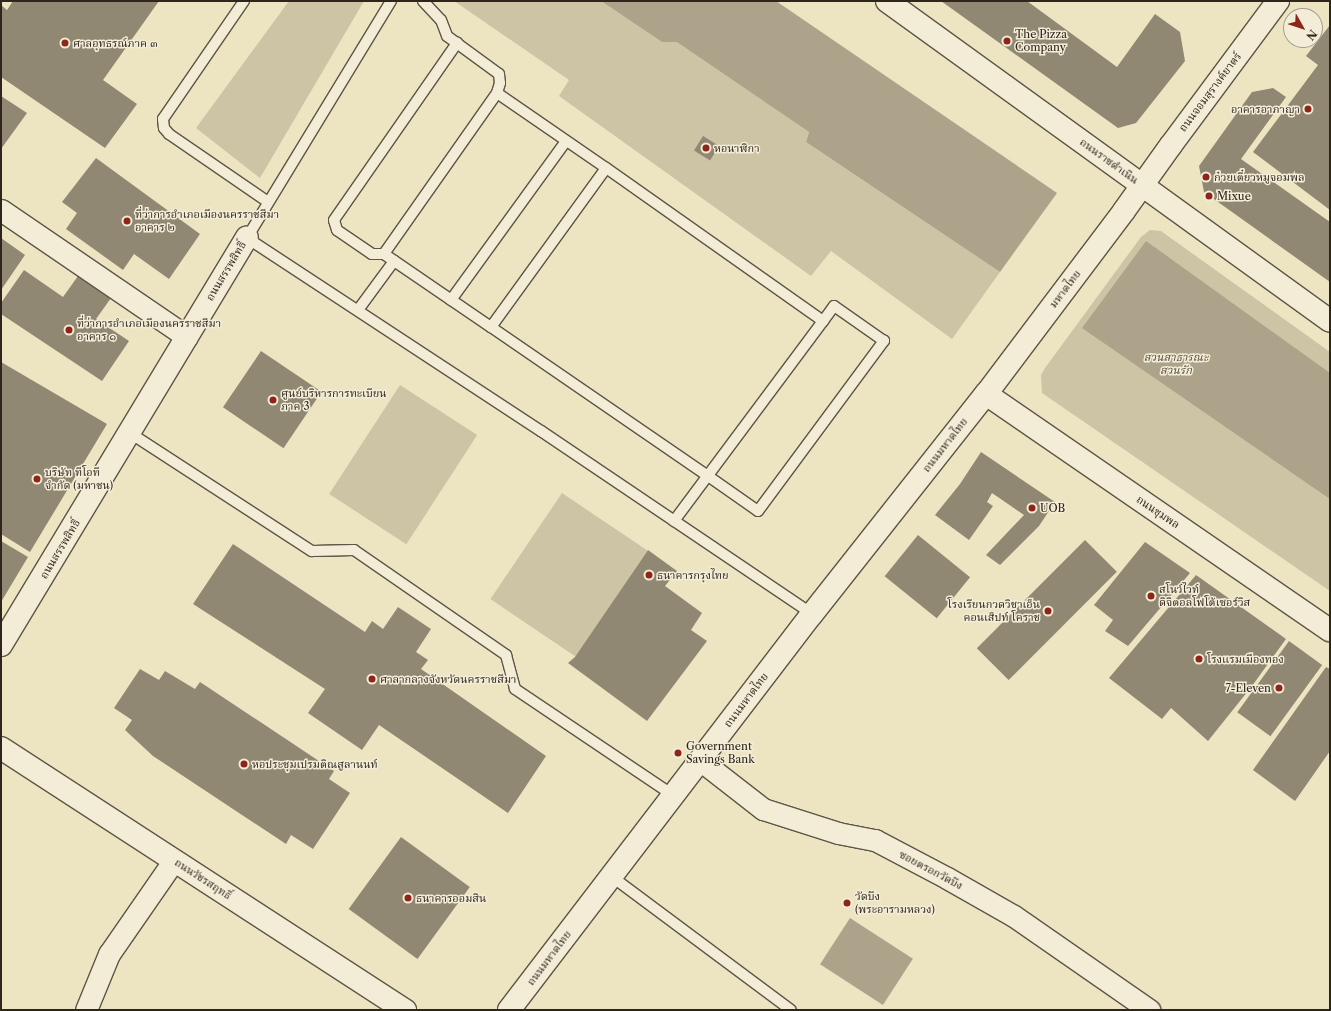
<!DOCTYPE html>
<html>
<head>
<meta charset="utf-8">
<style>
	body { margin:0 }
	#map { position:relative; width:1331px; height:1011px; overflow:hidden; background:#ede4c2; font-family:"Libre Caslon Text","Noto Serif Thai",serif }
	div>[style] { position:absolute }
	.green>* { inset:0; background:#cdc4a6; transform-origin:0 0 }
	.water>* { inset:0; background:#aca38a; transform-origin:0 0 }
	.building>* { inset:0; background:#918873; transform-origin:0 0 }
	.roads { filter:drop-shadow(1px 0 #5e5546) drop-shadow(-1px 0 #5e5546) drop-shadow(0 1px #5e5546) drop-shadow(0 -1px #5e5546) }
	.service>* { height:10px; margin:-5px; padding:0 5px; transform-origin:5px; border-radius:5px; background:#f3edd7 }
	.minor>* { height:21px; margin:-10.5px; padding:0 10.5px; transform-origin:10.5px; border-radius:10.5px; background:#f3edd7 }
	.tertiary>* { height:22px; margin:-11px; padding:0 11px; transform-origin:11px; border-radius:11px; background:#f3edd7 }
	.secondary>* { height:22px; margin:-11px; padding:0 11px; transform-origin:11px; border-radius:11px; background:#f3edd7 }
	.dots>* { width:11px; height:11px; translate:-50% -50%; box-sizing:border-box; border:2px solid #f3edd7; border-radius:50% }
	span { translate:-50% -50%; white-space:nowrap; text-align:center; line-height:1.15; -webkit-text-stroke:3px #f3edd7; paint-order:stroke }
	.poi-label { font-size:11px; color:#2e251d }
	.left { translate:0 -50%; text-align:left }
	.right { translate:-100% -50%; text-align:right }
	.street-label { font-size:11px; color:#2e251d }
	.park-label { font-size:11px; color:#564d3f; font-style:italic }
	.frame { position:absolute; inset:0; border:2px solid #2e251d; pointer-events:none }
	.north { position:absolute; left:1283px; top:8px; width:40px; height:40px; box-sizing:border-box; background:#f3edd7; border:1px solid #a49d8d; border-radius:50%; rotate:129deg; font-size:11px; font-weight:700; line-height:16px; text-align:center; color:#2e251d }
	.north::after { content:''; display:block; margin:auto; width:14px; height:18px; background:#8f2418; clip-path:polygon(50% 0,100% 100%,50% 72%,0 100%) }
</style>
</head>
<body>
<div id="map">
	<div class="green">
		<div style="clip-path:polygon(289px 1px,364px 1px,260px 178px,196px 128px)"></div>
		<div style="clip-path:polygon(454px 1px,601px 1px,662px 42px,677px 41px,809px 132px,806px 142px,1000px 272px,952px 339px,831px 251px,811px 276px,559px 96px,569px 80px)"></div>
		<div style="clip-path:polygon(1150px 230px,1161px 231px,1330px 352px,1330px 591px,1042px 393px,1041px 375px,1045px 368px,1141px 237px)"></div>
		<div style="left:400px;top:385px;width:92px;height:130px;rotate:33deg"></div>
		<div style="left:562px;top:493px;width:103px;height:128px;rotate:34deg"></div>
	</div>
	<div class="water">
		<div style="clip-path:polygon(601px 1px,776px 1px,1057px 193px,1000px 272px,806px 142px,809px 132px,677px 42px,662px 42px)"></div>
		<div style="clip-path:polygon(1146px 241px,1330px 373px,1330px 499px,1082px 328px)"></div>
		<div style="left:850px;top:918px;width:75px;height:55px;rotate:33deg"></div>
	</div>
	<div class="building">
		<div style="clip-path:polygon(13px 1px,159px 1px,103px 80px,137px 104px,105px 148px,1px 77px,1px 5px,7px 10px)"></div>
		<div style="clip-path:polygon(941px 1px,1027px 1px,1117px 67px,1155px 14px,1180px 32px,1185px 61px,1136px 123px,1118px 128px)"></div>
		<div style="clip-path:polygon(1330px 25px,1330px 210px,1253px 152px,1318px 65px,1306px 56px)"></div>
		<div style="clip-path:polygon(1273px 88px,1286px 97px,1241px 159px,1330px 222px,1330px 282px,1204px 192px,1199px 166px,1252px 92px)"></div>
		<div style="clip-path:polygon(1px 96px,27px 113px,1px 149px)"></div>
		<div style="left:703px;top:136px;width:19px;height:17px;rotate:32deg"></div>
		<div style="clip-path:polygon(96px 158px,200px 234px,169px 279px,134px 254px,123px 270px,66px 229px,77px 213px,62px 202px)"></div>
		<div style="clip-path:polygon(1px 238px,25px 255px,1px 290px)"></div>
		<div style="clip-path:polygon(24px 270px,63px 297px,78px 276px,111px 298px,96px 319px,129px 341px,102px 381px,1px 314px,1px 303px)"></div>
		<div style="left:261px;top:351px;width:73px;height:68px;rotate:34deg"></div>
		<div style="clip-path:polygon(1px 362px,107px 424px,30px 552px,1px 534px)"></div>
		<div style="clip-path:polygon(981px 452px,1055px 502px,1039px 526px,1000px 565px,986px 555px,1024px 515px,992px 493px,987px 502px,993px 506px,969px 540px,935px 515px,960px 484px)"></div>
		<div style="left:918px;top:535px;width:67px;height:53px;rotate:39deg"></div>
		<div style="left:1085px;top:540px;width:45px;height:153px;rotate:45deg"></div>
		<div style="clip-path:polygon(1px 541px,28px 557px,1px 602px)"></div>
		<div style="clip-path:polygon(1145px 542px,1190px 573px,1128px 646px,1105px 631px,1113px 620px,1094px 605px)"></div>
		<div style="clip-path:polygon(233px 544px,365px 632px,372px 621px,383px 629px,398px 607px,431px 629px,416px 652px,428px 660px,421px 669px,546px 756px,508px 813px,379px 725px,362px 750px,308px 713px,325px 689px,193px 604px)"></div>
		<div style="clip-path:polygon(648px 550px,677px 571px,665px 586px,702px 613px,691px 630px,707px 641px,647px 721px,568px 663px,575px 657px)"></div>
		<div style="clip-path:polygon(1196px 575px,1286px 639px,1252px 686px,1208px 741px,1171px 708px,1162px 719px,1109px 678px)"></div>
		<div style="left:1289px;top:641px;width:41px;height:88px;rotate:36deg"></div>
		<div style="clip-path:polygon(1326px 667px,1330px 669px,1330px 751px,1295px 801px,1253px 770px)"></div>
		<div style="clip-path:polygon(140px 669px,159px 680px,165px 671px,195px 689px,200px 682px,334px 771px,329px 779px,350px 793px,313px 849px,291px 835px,286px 844px,153px 756px,125px 730px,132px 720px,114px 708px)"></div>
		<div style="left:401px;top:837px;width:85px;height:89px;rotate:36deg"></div>
	</div>
	<div class="roads">
		<div class="service">
			<div style="left:244px;top:1px;width:143px;rotate:124.5deg"></div>
			<div style="left:163px;top:119px;width:9px;rotate:84deg"></div>
			<div style="left:164px;top:128px;width:8px;rotate:50deg"></div>
			<div style="left:169px;top:134px;width:120px;rotate:34.5deg"></div>
			<div style="left:391px;top:1px;width:277px;rotate:121.3deg"></div>
			<div style="left:247px;top:238px;width:352px;rotate:33.3deg"></div>
			<div style="left:541px;top:431px;width:327px;rotate:34deg"></div>
			<div style="left:423px;top:1px;width:26px;rotate:47deg"></div>
			<div style="left:441px;top:20px;width:17px;rotate:69deg"></div>
			<div style="left:447px;top:36px;width:64px;rotate:36.2deg"></div>
			<div style="left:499px;top:74px;width:9px;rotate:84deg"></div>
			<div style="left:500px;top:83px;width:10px;rotate:107deg"></div>
			<div style="left:384px;top:254px;width:12px;rotate:180deg"></div>
			<div style="left:372px;top:254px;width:42px;rotate:-145.6deg"></div>
			<div style="left:337px;top:230px;width:10px;rotate:-107deg"></div>
			<div style="left:334px;top:220px;width:216px;rotate:-55.2deg"></div>
			<div style="left:451px;top:300px;width:196px;rotate:-54.1deg"></div>
			<div style="left:358px;top:310px;width:61px;rotate:-53.7deg"></div>
			<div style="left:491px;top:327px;width:263px;rotate:34.5deg"></div>
			<div style="left:708px;top:476px;width:61px;rotate:35deg"></div>
			<div style="left:758px;top:511px;width:212px;rotate:-53.5deg"></div>
			<div style="left:884px;top:341px;width:61px;rotate:-145deg"></div>
			<div style="left:834px;top:306px;width:19px;rotate:126deg"></div>
			<div style="left:823px;top:321px;width:266px;rotate:-144.8deg"></div>
			<div style="left:606px;top:168px;width:132px;rotate:-145.5deg"></div>
			<div style="left:497px;top:93px;width:197px;rotate:125.1deg"></div>
			<div style="left:384px;top:254px;width:130px;rotate:34.3deg"></div>
			<div style="left:491px;top:327px;width:196px;rotate:-54.1deg"></div>
			<div style="left:130px;top:433px;width:217px;rotate:33deg"></div>
			<div style="left:312px;top:551px;width:42px;rotate:-1.4deg"></div>
			<div style="left:354px;top:550px;width:185px;rotate:34.6deg"></div>
			<div style="left:506px;top:655px;width:35px;rotate:75deg"></div>
			<div style="left:515px;top:689px;width:190px;rotate:33.9deg"></div>
			<div style="left:674px;top:521px;width:249px;rotate:-53.3deg"></div>
			<div style="left:611px;top:876px;width:224px;rotate:36.7deg"></div>
		</div>
		<div class="minor">
			<div style="left:1px;top:210px;width:225px;rotate:34.3deg"></div>
			<div style="left:700px;top:760px;width:80px;rotate:37.9deg"></div>
			<div style="left:763px;top:809px;width:79px;rotate:17.7deg"></div>
			<div style="left:838px;top:833px;width:38px;rotate:11deg"></div>
			<div style="left:875px;top:840px;width:81px;rotate:27.8deg"></div>
			<div style="left:947px;top:878px;width:77px;rotate:29.6deg"></div>
			<div style="left:1014px;top:916px;width:165px;rotate:34.8deg"></div>
			<div style="left:86px;top:1010px;width:61px;rotate:-67.7deg"></div>
			<div style="left:109px;top:954px;width:114px;rotate:-55.3deg"></div>
		</div>
		<div class="tertiary">
			<div style="left:1px;top:645px;width:476px;rotate:-58.9deg"></div>
			<div style="left:1px;top:748px;width:482px;rotate:33deg"></div>
			<div style="left:509px;top:1010px;width:499px;rotate:-52.6deg"></div>
			<div style="left:812px;top:614px;width:280px;rotate:-51.7deg"></div>
		</div>
		<div class="secondary">
			<div style="left:887px;top:1px;width:546px;rotate:35.84deg"></div>
			<div style="left:1278px;top:1px;width:179px;rotate:126.6deg"></div>
			<div style="left:1171px;top:145px;width:81px;rotate:125.5deg"></div>
			<div style="left:1124px;top:211px;width:229px;rotate:127deg"></div>
			<div style="left:986px;top:394px;width:417px;rotate:34.5deg"></div>
		</div>
	</div>
	<div class="dots">
		<div style="left:1007px;top:41px;background:#8f2418"></div>
		<div style="left:65px;top:43px;background:#8f2418"></div>
		<div style="left:1308px;top:109px;background:#8f2418"></div>
		<div style="left:706px;top:148px;background:#8f2418"></div>
		<div style="left:1206px;top:177px;background:#8f2418"></div>
		<div style="left:1209px;top:196px;background:#8f2418"></div>
		<div style="left:127px;top:221px;background:#8f2418"></div>
		<div style="left:69px;top:330px;background:#8f2418"></div>
		<div style="left:273px;top:400px;background:#8f2418"></div>
		<div style="left:37px;top:479px;background:#8f2418"></div>
		<div style="left:1032px;top:508px;background:#8f2418"></div>
		<div style="left:649px;top:575px;background:#8f2418"></div>
		<div style="left:1151px;top:596px;background:#8f2418"></div>
		<div style="left:1048px;top:611px;background:#8f2418"></div>
		<div style="left:1199px;top:659px;background:#8f2418"></div>
		<div style="left:372px;top:679px;background:#8f2418"></div>
		<div style="left:1279px;top:688px;background:#8f2418"></div>
		<div style="left:678px;top:753px;background:#8f2418"></div>
		<div style="left:244px;top:764px;background:#8f2418"></div>
		<div style="left:408px;top:898px;background:#8f2418"></div>
		<div style="left:847px;top:903px;background:#8f2418"></div>
	</div>
	<div class="poi-label">
		<span class="left" style="left:1015px;top:41px">The Pizza<br>Company</span>
		<span class="left" style="left:73px;top:43px">ศาลอุทธรณ์ภาค ๓</span>
		<span class="right" style="left:1300px;top:109px">อาคารอาภาญา</span>
		<span class="left" style="left:714px;top:148px">หอนาฬิกา</span>
		<span class="left" style="left:1214px;top:177px">ก๋วยเตี๋ยวหมูจอมพล</span>
		<span class="left" style="left:1217px;top:196px">Mixue</span>
		<span class="left" style="left:135px;top:221px">ที่ว่าการอำเภอเมืองนครราชสีมา<br>อาคาร ๒</span>
		<span class="left" style="left:77px;top:330px">ที่ว่าการอำเภอเมืองนครราชสีมา<br>อาคาร ๑</span>
		<span class="left" style="left:281px;top:400px">ศูนย์บริหารการทะเบียน<br>ภาค 3</span>
		<span class="left" style="left:45px;top:479px">บริษัท ทีโอที<br>จำกัด (มหาชน)</span>
		<span class="left" style="left:1040px;top:508px">UOB</span>
		<span class="left" style="left:657px;top:575px">ธนาคารกรุงไทย</span>
		<span class="left" style="left:1159px;top:596px">สโนว์ไวท์<br>ดิจิตอลโฟโต้เซอร์วิส</span>
		<span class="right" style="left:1040px;top:611px">โรงเรียนกวดวิชาเอ็น<br>คอนเส็ปท์ โคราช</span>
		<span class="left" style="left:1207px;top:659px">โรงแรมเมืองทอง</span>
		<span class="left" style="left:380px;top:679px">ศาลากลางจังหวัดนครราชสีมา</span>
		<span class="right" style="left:1271px;top:688px">7-Eleven</span>
		<span class="left" style="left:686px;top:753px">Government<br>Savings Bank</span>
		<span class="left" style="left:252px;top:764px">หอประชุมเปรมติณสูลานนท์</span>
		<span class="left" style="left:855px;top:903px">วัดบึง<br>(พระอารามหลวง)</span>
		<span class="left" style="left:416px;top:898px">ธนาคารออมสิน</span>
	</div>
	<div class="street-label">
		<span style="left:1210px;top:92px;rotate:-53deg">ถนนจอมสุรางค์ยาตร์</span>
		<span style="left:1109px;top:161px;rotate:36deg">ถนนราชดำเนิน</span>
		<span style="left:226px;top:271px;rotate:-59deg">ถนนสรรพสิทธิ์</span>
		<span style="left:1065px;top:289px;rotate:-53deg">มหาดไทย</span>
		<span style="left:945px;top:445px;rotate:-52deg">ถนนมหาดไทย</span>
		<span style="left:1158px;top:512px;rotate:34deg">ถนนชุมพล</span>
		<span style="left:60px;top:549px;rotate:-59deg">ถนนสรรพสิทธิ์</span>
		<span style="left:746px;top:700px;rotate:-53deg">ถนนมหาดไทย</span>
		<span style="left:931px;top:870px;rotate:28deg">ซอยตรอกวัดบึง</span>
		<span style="left:203px;top:879px;rotate:33deg">ถนนวัชรสฤทธิ์</span>
		<span style="left:549px;top:958px;rotate:-53deg">ถนนมหาดไทย</span>
	</div>
	<div class="park-label">
		<span style="left:1176px;top:364px">สวนสาธารณะ<br>สวนรัก</span>
	</div>
	<div class="frame"></div>
	<div class="north">N</div>
</div>
</body>
</html>
